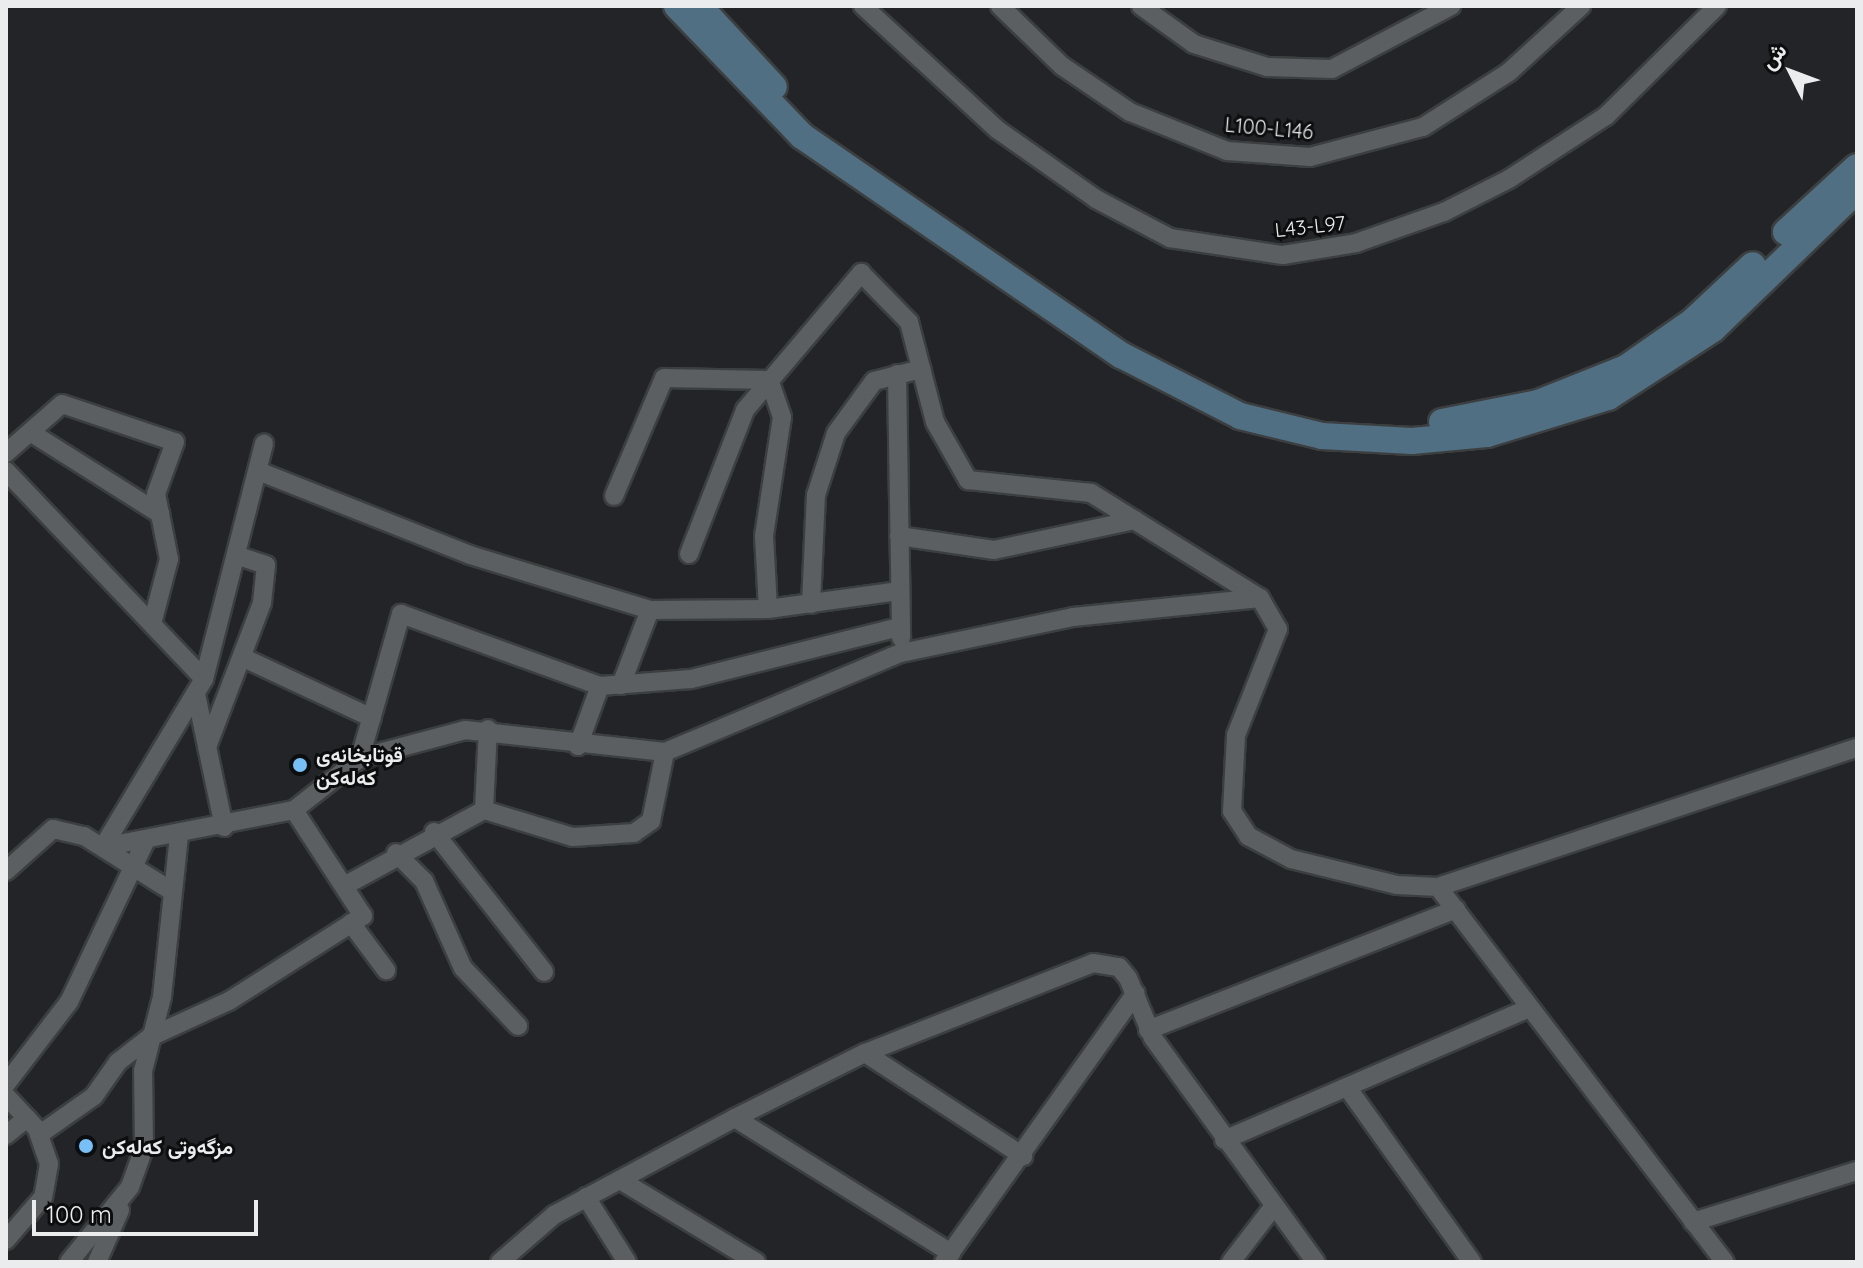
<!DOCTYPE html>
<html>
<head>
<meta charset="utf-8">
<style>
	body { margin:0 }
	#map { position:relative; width:1863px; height:1268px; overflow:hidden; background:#222427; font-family:Quicksand,Vazirmatn,sans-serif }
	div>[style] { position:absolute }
	.roads { filter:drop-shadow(2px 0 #3c3f40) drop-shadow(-2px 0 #3c3f40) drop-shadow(0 2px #3c3f40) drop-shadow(0 -2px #3c3f40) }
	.street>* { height:18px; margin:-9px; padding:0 9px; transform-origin:9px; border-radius:9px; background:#5b5f61 }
	.secondary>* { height:26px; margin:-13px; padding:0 13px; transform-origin:13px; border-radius:13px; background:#516f83 }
	.dots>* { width:22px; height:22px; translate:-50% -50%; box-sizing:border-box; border:4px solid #0c0d0e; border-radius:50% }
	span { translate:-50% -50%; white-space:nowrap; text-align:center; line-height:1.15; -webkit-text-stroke:6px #0c0d0e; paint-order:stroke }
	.street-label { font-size:20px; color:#eaeced }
	.poi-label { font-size:20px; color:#eaeced; font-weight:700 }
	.left { translate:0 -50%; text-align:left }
	.frame { position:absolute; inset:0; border:8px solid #eaeced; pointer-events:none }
	.north { position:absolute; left:1751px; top:32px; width:80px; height:80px; -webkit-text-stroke:6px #0c0d0e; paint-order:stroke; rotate:312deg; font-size:22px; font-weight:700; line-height:32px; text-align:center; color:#eaeced }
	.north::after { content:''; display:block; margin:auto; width:28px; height:36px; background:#eaeced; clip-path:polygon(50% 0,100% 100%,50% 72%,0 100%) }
	.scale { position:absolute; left:32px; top:1200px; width:226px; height:36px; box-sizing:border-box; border:4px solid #eaeced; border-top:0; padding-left:10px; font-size:24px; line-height:28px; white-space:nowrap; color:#eaeced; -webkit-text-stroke:6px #0c0d0e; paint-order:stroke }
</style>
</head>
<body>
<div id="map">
	<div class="roads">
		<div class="street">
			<div style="left:863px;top:6px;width:183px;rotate:42.6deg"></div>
			<div style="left:998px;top:130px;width:120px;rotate:35.1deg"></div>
			<div style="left:1096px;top:199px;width:84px;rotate:27.8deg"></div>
			<div style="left:1170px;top:238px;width:114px;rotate:8.6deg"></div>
			<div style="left:1283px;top:255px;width:74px;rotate:-9.3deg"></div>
			<div style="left:1356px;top:243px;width:93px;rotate:-19.4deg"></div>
			<div style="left:1444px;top:212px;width:73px;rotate:-26.9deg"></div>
			<div style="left:1509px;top:179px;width:116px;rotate:-33deg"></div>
			<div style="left:1606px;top:116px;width:156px;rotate:-44.7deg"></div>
			<div style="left:1000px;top:6px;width:86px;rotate:44.1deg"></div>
			<div style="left:1062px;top:66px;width:82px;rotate:34.1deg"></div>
			<div style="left:1130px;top:112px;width:105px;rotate:21.9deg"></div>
			<div style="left:1227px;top:151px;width:83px;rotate:4.1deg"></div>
			<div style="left:1310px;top:157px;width:117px;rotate:-14.9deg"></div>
			<div style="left:1423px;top:127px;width:102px;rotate:-32.6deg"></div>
			<div style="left:1509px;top:72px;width:98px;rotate:-42.5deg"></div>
			<div style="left:1141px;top:6px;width:65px;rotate:35.6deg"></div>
			<div style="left:1194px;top:44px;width:77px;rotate:17.5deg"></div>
			<div style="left:1267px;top:67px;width:65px;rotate:1.8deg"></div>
			<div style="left:1332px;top:69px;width:135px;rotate:-27.9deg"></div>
			<div style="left:897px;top:374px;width:264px;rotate:89.1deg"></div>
			<div style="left:30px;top:432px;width:154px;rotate:32.2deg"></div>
			<div style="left:6px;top:453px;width:74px;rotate:-41.2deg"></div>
			<div style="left:62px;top:404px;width:119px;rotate:18.6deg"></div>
			<div style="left:175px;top:442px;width:55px;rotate:110.1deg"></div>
			<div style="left:156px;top:494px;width:66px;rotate:78.7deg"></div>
			<div style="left:169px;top:559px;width:67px;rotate:104.7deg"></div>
			<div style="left:6px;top:471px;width:287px;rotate:46.4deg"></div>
			<div style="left:258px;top:471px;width:228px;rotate:21.6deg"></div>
			<div style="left:470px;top:555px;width:188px;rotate:17deg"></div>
			<div style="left:650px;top:610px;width:118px;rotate:-0.5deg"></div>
			<div style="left:768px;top:609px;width:133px;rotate:-7.8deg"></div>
			<div style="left:614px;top:496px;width:128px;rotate:-67deg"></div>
			<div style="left:664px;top:378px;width:105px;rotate:1.1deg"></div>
			<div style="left:899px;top:536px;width:96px;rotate:8.4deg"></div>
			<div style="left:994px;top:550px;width:144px;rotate:-12deg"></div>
			<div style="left:689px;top:554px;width:155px;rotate:-68.7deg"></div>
			<div style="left:745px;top:410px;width:180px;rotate:-49.7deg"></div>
			<div style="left:861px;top:273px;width:69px;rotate:45.6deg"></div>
			<div style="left:909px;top:322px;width:103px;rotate:75.4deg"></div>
			<div style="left:935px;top:422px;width:67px;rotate:60.4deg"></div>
			<div style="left:968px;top:480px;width:124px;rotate:6deg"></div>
			<div style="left:1091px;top:493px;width:199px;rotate:31.9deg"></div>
			<div style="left:811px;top:604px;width:109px;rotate:-87.4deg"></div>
			<div style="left:816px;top:495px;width:65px;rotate:-72.1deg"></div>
			<div style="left:836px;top:433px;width:64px;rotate:-53.8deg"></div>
			<div style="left:874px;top:381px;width:49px;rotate:-14.3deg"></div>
			<div style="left:768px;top:609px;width:73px;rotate:-93.1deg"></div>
			<div style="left:764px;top:536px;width:120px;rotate:-81.4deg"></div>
			<div style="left:782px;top:417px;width:39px;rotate:-109deg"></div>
			<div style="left:246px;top:659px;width:139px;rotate:25.1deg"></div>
			<div style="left:621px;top:685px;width:80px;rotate:-68.9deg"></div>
			<div style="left:196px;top:694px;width:136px;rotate:78.1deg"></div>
			<div style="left:578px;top:746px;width:64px;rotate:-69.9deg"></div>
			<div style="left:207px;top:747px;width:154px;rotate:-69.1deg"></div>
			<div style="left:262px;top:603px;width:38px;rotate:-84deg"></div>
			<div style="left:266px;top:565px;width:29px;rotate:-162deg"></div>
			<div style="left:360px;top:758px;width:150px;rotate:-74.1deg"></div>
			<div style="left:401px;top:614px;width:212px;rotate:19.9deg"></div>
			<div style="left:600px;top:686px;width:91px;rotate:-4.4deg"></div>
			<div style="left:691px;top:679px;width:215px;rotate:-14deg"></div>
			<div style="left:484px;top:810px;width:81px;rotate:-87.2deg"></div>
			<div style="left:434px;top:832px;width:178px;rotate:51.8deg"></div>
			<div style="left:103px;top:847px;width:195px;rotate:-11deg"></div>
			<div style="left:294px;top:810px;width:84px;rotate:-38.2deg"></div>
			<div style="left:360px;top:758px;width:109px;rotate:-14.9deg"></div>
			<div style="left:465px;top:730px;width:201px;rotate:6.3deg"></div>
			<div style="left:665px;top:752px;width:256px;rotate:-22.8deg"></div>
			<div style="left:901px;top:653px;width:176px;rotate:-11.8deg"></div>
			<div style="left:1073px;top:617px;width:188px;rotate:-5.8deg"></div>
			<div style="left:1260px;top:598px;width:36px;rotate:60deg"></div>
			<div style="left:1278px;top:629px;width:114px;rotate:111.6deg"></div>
			<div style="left:1236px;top:735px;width:76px;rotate:93deg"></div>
			<div style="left:1232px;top:811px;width:30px;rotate:57deg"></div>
			<div style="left:1248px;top:836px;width:49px;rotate:28.1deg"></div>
			<div style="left:1291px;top:859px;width:109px;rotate:13.8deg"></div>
			<div style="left:1397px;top:885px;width:41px;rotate:2.8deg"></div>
			<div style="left:1438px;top:887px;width:441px;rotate:-18.4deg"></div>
			<div style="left:103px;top:847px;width:196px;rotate:-59deg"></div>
			<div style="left:204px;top:679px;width:243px;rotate:-75.7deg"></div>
			<div style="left:396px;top:853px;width:40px;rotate:45deg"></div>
			<div style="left:424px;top:881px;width:95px;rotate:65.9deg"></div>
			<div style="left:463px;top:968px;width:80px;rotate:46.5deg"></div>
			<div style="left:6px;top:871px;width:63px;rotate:-41.8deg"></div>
			<div style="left:53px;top:829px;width:32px;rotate:13deg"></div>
			<div style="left:84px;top:836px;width:105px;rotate:32.2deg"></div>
			<div style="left:344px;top:886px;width:159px;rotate:-28.5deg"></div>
			<div style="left:484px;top:810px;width:93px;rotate:16.9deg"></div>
			<div style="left:573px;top:837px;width:61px;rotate:-3.8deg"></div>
			<div style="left:634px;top:833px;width:21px;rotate:-35deg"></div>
			<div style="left:651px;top:821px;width:70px;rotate:-78.5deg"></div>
			<div style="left:1438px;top:887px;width:472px;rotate:52.6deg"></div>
			<div style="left:351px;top:923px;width:59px;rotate:53.3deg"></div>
			<div style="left:1148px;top:1030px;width:331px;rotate:-21.4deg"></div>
			<div style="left:865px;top:1053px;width:189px;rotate:33.1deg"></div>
			<div style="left:6px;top:1084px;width:103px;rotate:-52.5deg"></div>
			<div style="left:69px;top:1002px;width:177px;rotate:-64.6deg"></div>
			<div style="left:1347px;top:1087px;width:215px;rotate:54.5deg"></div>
			<div style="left:6px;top:1096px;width:45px;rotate:46.8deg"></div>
			<div style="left:37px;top:1129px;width:37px;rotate:71deg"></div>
			<div style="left:49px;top:1164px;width:34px;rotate:100deg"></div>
			<div style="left:43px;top:1197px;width:57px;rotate:130.7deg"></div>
			<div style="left:735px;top:1118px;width:255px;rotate:32deg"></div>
			<div style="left:40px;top:1134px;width:66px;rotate:-35.1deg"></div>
			<div style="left:94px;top:1096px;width:42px;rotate:-54.8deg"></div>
			<div style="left:118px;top:1062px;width:41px;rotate:-38deg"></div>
			<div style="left:150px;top:1037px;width:87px;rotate:-24.5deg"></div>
			<div style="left:229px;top:1001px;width:159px;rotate:-32.4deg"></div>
			<div style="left:363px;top:916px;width:126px;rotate:-123.1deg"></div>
			<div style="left:6px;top:1135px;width:27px;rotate:-39deg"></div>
			<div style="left:1224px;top:1140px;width:332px;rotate:-23.4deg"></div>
			<div style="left:625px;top:1183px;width:153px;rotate:31.1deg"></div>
			<div style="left:586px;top:1197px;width:77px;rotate:57.8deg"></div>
			<div style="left:1693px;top:1222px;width:172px;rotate:-17.3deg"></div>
			<div style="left:69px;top:1262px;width:97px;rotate:-50.9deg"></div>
			<div style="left:130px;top:1187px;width:41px;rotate:-70.3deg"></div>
			<div style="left:144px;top:1148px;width:77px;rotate:-90.7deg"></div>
			<div style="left:143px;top:1071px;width:76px;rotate:-75.6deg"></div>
			<div style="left:162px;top:997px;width:163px;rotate:-84deg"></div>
			<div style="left:97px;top:1262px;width:57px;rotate:-66.1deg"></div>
			<div style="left:500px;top:1262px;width:72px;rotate:-41deg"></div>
			<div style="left:554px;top:1215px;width:205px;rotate:-28.2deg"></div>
			<div style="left:735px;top:1118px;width:145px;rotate:-26.6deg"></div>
			<div style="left:865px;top:1053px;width:245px;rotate:-21.5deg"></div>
			<div style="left:1093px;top:963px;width:26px;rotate:9deg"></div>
			<div style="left:1119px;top:967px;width:14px;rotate:51deg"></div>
			<div style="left:1128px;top:978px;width:65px;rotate:67.4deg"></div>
			<div style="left:1153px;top:1038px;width:277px;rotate:54deg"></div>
			<div style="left:944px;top:1262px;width:330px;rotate:-54.5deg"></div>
			<div style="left:1231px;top:1262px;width:69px;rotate:-52.6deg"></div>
		</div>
		<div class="secondary">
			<div style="left:677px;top:6px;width:180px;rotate:46.1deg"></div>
			<div style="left:802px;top:136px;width:387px;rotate:34.5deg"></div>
			<div style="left:1121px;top:355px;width:134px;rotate:27.1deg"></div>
			<div style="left:1240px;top:416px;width:84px;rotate:13.7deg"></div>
			<div style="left:1322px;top:436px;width:90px;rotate:3.2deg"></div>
			<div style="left:1412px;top:441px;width:75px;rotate:-5.3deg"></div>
			<div style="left:1487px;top:434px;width:127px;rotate:-17deg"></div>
			<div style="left:1608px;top:397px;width:125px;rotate:-32.9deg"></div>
			<div style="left:1713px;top:329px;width:200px;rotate:-44deg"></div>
			<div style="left:699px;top:6px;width:110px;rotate:47.2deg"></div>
			<div style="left:1786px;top:232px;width:96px;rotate:-42.5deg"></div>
			<div style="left:1442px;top:422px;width:98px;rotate:-11.2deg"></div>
			<div style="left:1538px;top:403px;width:95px;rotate:-21.7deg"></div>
			<div style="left:1626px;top:368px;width:80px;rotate:-34.9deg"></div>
			<div style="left:1692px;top:322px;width:83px;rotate:-43.1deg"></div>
		</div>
	</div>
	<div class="dots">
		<div style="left:300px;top:765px;background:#77c0f7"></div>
		<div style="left:86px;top:1146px;background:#77c0f7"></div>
	</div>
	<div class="street-label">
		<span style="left:1269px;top:128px;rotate:5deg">L100-L146</span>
		<span style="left:1310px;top:226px;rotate:-6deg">L43-L97</span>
	</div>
	<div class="poi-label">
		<span class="left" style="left:316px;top:766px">قوتابخانەی<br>کەلەکن</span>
		<span class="left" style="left:102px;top:1146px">مزگەوتی کەلەکن</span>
	</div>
	<div class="frame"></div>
	<div class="north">ش</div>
	<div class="scale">100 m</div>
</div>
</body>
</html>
